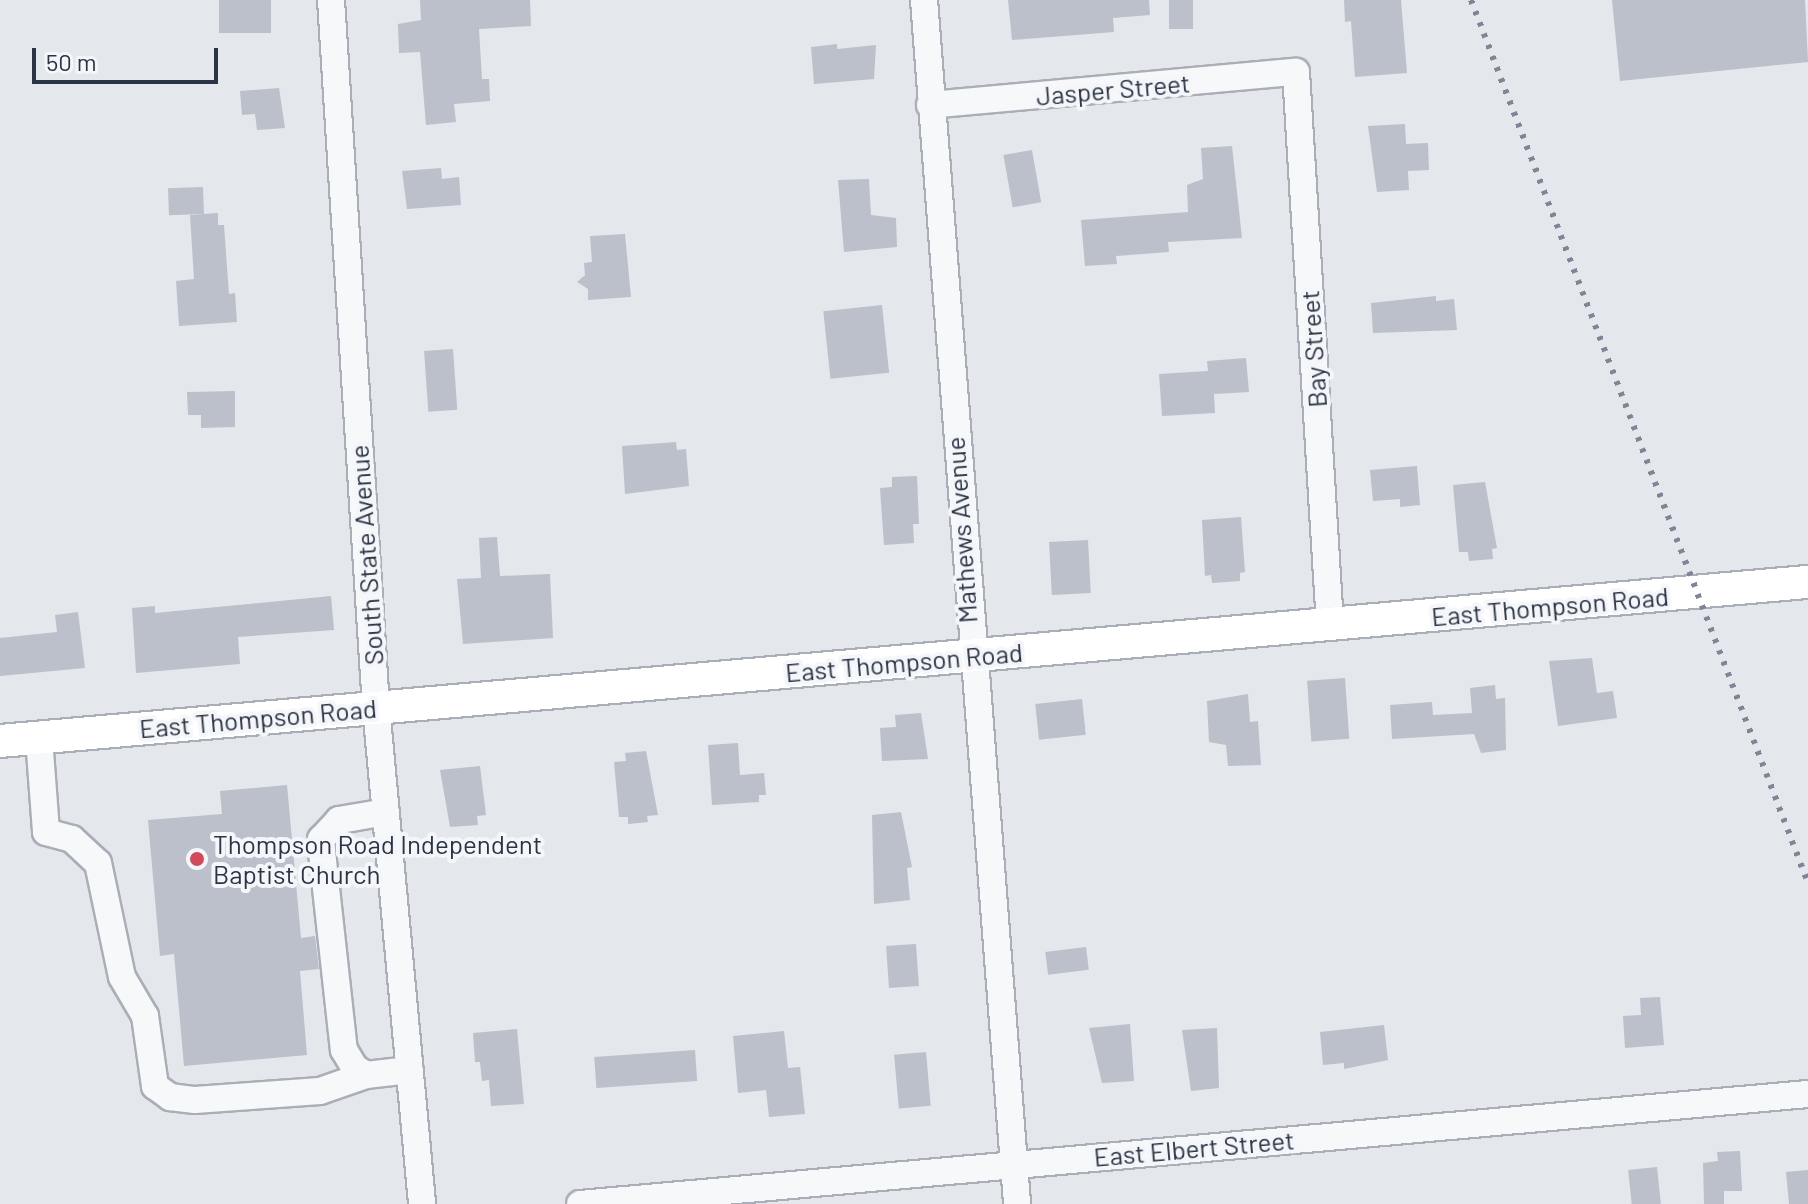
<!DOCTYPE html>
<html>
<head>
<meta charset="utf-8">
<style>
	body { margin:0 }
	#map { position:relative; width:1808px; height:1204px; overflow:hidden; background:#e4e7ec; font-family:Barlow,sans-serif }
	div>[style] { position:absolute }
	.building>* { inset:0; background:#bbc0ca; transform-origin:0 0 }
	.roads { filter:drop-shadow(2px 0 #a9aeb7) drop-shadow(-2px 0 #a9aeb7) drop-shadow(0 2px #a9aeb7) drop-shadow(0 -2px #a9aeb7) }
	.minor>* { height:26px; margin:-13px; padding:0 13px; transform-origin:13px; border-radius:13px; background:#f7f8fa }
	.major>* { height:32px; margin:-16px; padding:0 16px; transform-origin:16px; border-radius:16px; background:#fff }
	.rail>* { height:6px; margin-top:-3px; transform-origin:0; background:repeating-linear-gradient(90deg,#7d8696 0 4px,transparent 0 12px) }
	.dots>* { width:22px; height:22px; translate:-50% -50%; box-sizing:border-box; border:4px solid #f4f6f9; border-radius:50% }
	span { translate:-50% -50%; white-space:nowrap; text-align:center; line-height:1.15; -webkit-text-stroke:8px #f4f6f9; paint-order:stroke }
	.street-label { font-size:26px; color:#2b3445 }
	.poi-label { font-size:26px; color:#2b3445 }
	.left { translate:0 -50%; text-align:left }
	.scale { position:absolute; left:32px; top:48px; width:186px; height:36px; box-sizing:border-box; border:4px solid #2b3445; border-top:0; padding-left:10px; font-size:24px; line-height:28px; white-space:nowrap; color:#2b3445; -webkit-text-stroke:6px #f4f6f9; paint-order:stroke }
</style>
</head>
<body>
<div id="map">
	<div class="building">
		<div style="left:219px;top:0;width:52px;height:33px"></div>
		<div style="clip-path:polygon(420px 0,530px 0,531px 26px,479px 29px,482px 79px,489px 79px,490px 101px,454px 104px,456px 122px,426px 125px,420px 52px,399px 53px,398px 24px,421px 20px)"></div>
		<div style="clip-path:polygon(1008px 0,1149px 0,1150px 15px,1113px 18px,1114px 32px,1012px 40px)"></div>
		<div style="left:1169px;top:0;width:24px;height:29px"></div>
		<div style="clip-path:polygon(1344px 0,1401px 0,1407px 73px,1355px 77px,1351px 21px,1345px 22px)"></div>
		<div style="clip-path:polygon(1612px 0,1805px 0,1808px 62px,1620px 81px)"></div>
		<div style="clip-path:polygon(837px 44px,837px 49px,876px 45px,874px 79px,814px 84px,811px 47px)"></div>
		<div style="clip-path:polygon(279px 88px,285px 128px,257px 130px,255px 114px,242px 115px,240px 91px)"></div>
		<div style="clip-path:polygon(1405px 124px,1406px 144px,1428px 143px,1429px 170px,1408px 171px,1409px 190px,1377px 192px,1368px 126px)"></div>
		<div style="clip-path:polygon(1232px 146px,1242px 238px,1168px 242px,1169px 252px,1116px 256px,1117px 264px,1085px 266px,1081px 220px,1188px 212px,1187px 185px,1203px 179px,1201px 148px)"></div>
		<div style="left:1032px;top:150px;width:53px;height:29px;rotate:80deg"></div>
		<div style="clip-path:polygon(441px 168px,442px 179px,459px 177px,461px 205px,407px 209px,402px 171px)"></div>
		<div style="clip-path:polygon(869px 179px,871px 215px,896px 218px,897px 247px,844px 252px,838px 180px)"></div>
		<div style="left:203px;top:187px;width:27px;height:35px;rotate:88deg"></div>
		<div style="clip-path:polygon(218px 213px,218px 225px,224px 225px,229px 294px,235px 293px,237px 322px,179px 326px,176px 281px,194px 279px,190px 215px)"></div>
		<div style="clip-path:polygon(625px 234px,631px 297px,588px 300px,588px 289px,577px 282px,585px 275px,584px 263px,592px 262px,590px 236px)"></div>
		<div style="clip-path:polygon(1436px 296px,1436px 301px,1454px 299px,1457px 330px,1373px 333px,1371px 303px)"></div>
		<div style="left:882px;top:305px;width:68px;height:59px;rotate:84deg"></div>
		<div style="left:453px;top:349px;width:61px;height:29px;rotate:86deg"></div>
		<div style="clip-path:polygon(1246px 358px,1249px 392px,1214px 394px,1215px 413px,1162px 416px,1159px 374px,1208px 371px,1207px 361px)"></div>
		<div style="clip-path:polygon(235px 391px,235px 427px,201px 428px,201px 415px,188px 415px,187px 392px)"></div>
		<div style="clip-path:polygon(676px 442px,677px 450px,686px 449px,689px 486px,625px 494px,622px 446px)"></div>
		<div style="clip-path:polygon(1417px 466px,1420px 505px,1400px 507px,1400px 499px,1373px 501px,1370px 470px)"></div>
		<div style="clip-path:polygon(917px 476px,919px 524px,913px 524px,914px 543px,884px 545px,880px 488px,892px 487px,892px 477px)"></div>
		<div style="clip-path:polygon(1485px 482px,1497px 548px,1492px 549px,1493px 559px,1469px 561px,1468px 552px,1459px 552px,1453px 485px)"></div>
		<div style="clip-path:polygon(1241px 517px,1245px 572px,1240px 573px,1240px 581px,1212px 583px,1211px 575px,1205px 576px,1202px 520px)"></div>
		<div style="clip-path:polygon(497px 537px,500px 576px,550px 574px,553px 638px,463px 644px,457px 579px,481px 578px,479px 538px)"></div>
		<div style="left:1088px;top:540px;width:53px;height:39px;rotate:87deg"></div>
		<div style="clip-path:polygon(331px 596px,334px 630px,238px 637px,240px 664px,136px 673px,132px 608px,155px 606px,155px 613px)"></div>
		<div style="clip-path:polygon(78px 612px,85px 668px,0 676px,0 638px,57px 632px,55px 615px)"></div>
		<div style="clip-path:polygon(1592px 658px,1597px 693px,1613px 691px,1617px 718px,1558px 726px,1549px 661px)"></div>
		<div style="left:1345px;top:678px;width:61px;height:38px;rotate:86deg"></div>
		<div style="clip-path:polygon(1495px 685px,1496px 699px,1505px 698px,1506px 750px,1481px 753px,1474px 734px,1392px 739px,1390px 705px,1432px 702px,1433px 715px,1472px 713px,1470px 688px)"></div>
		<div style="clip-path:polygon(1248px 694px,1250px 722px,1258px 721px,1261px 765px,1228px 766px,1226px 745px,1209px 742px,1207px 701px)"></div>
		<div style="left:1082px;top:699px;width:36px;height:47px;rotate:84deg"></div>
		<div style="clip-path:polygon(921px 713px,928px 759px,882px 761px,880px 728px,896px 727px,895px 715px)"></div>
		<div style="clip-path:polygon(738px 743px,740px 775px,764px 773px,766px 795px,759px 795px,759px 802px,712px 805px,708px 745px)"></div>
		<div style="clip-path:polygon(646px 751px,658px 815px,647px 816px,648px 822px,628px 824px,628px 817px,619px 817px,614px 762px,626px 761px,625px 753px)"></div>
		<div style="clip-path:polygon(480px 766px,486px 815px,477px 816px,478px 825px,450px 827px,440px 770px)"></div>
		<div style="clip-path:polygon(287px 785px,301px 938px,315px 936px,319px 969px,300px 971px,307px 1055px,184px 1066px,174px 954px,160px 956px,148px 820px,222px 814px,220px 791px)"></div>
		<div style="clip-path:polygon(901px 812px,912px 867px,907px 868px,910px 900px,874px 904px,872px 815px)"></div>
		<div style="left:916px;top:944px;width:42px;height:30px;rotate:86deg"></div>
		<div style="left:1086px;top:947px;width:23px;height:41px;rotate:83deg"></div>
		<div style="clip-path:polygon(1660px 997px,1664px 1045px,1625px 1048px,1623px 1016px,1641px 1015px,1640px 998px)"></div>
		<div style="clip-path:polygon(1130px 1024px,1134px 1081px,1102px 1083px,1089px 1028px)"></div>
		<div style="clip-path:polygon(1384px 1025px,1388px 1060px,1344px 1069px,1344px 1063px,1323px 1065px,1320px 1032px)"></div>
		<div style="clip-path:polygon(1217px 1028px,1219px 1088px,1191px 1091px,1182px 1030px)"></div>
		<div style="clip-path:polygon(517px 1029px,524px 1104px,491px 1106px,489px 1080px,482px 1081px,480px 1062px,475px 1062px,473px 1033px)"></div>
		<div style="clip-path:polygon(784px 1031px,788px 1068px,800px 1067px,805px 1114px,769px 1117px,766px 1090px,738px 1093px,733px 1036px)"></div>
		<div style="left:695px;top:1050px;width:31px;height:101px;rotate:86deg"></div>
		<div style="left:926px;top:1052px;width:54px;height:32px;rotate:85deg"></div>
		<div style="clip-path:polygon(1740px 1151px,1742px 1191px,1724px 1191px,1724px 1204px,1704px 1204px,1703px 1163px,1718px 1161px,1717px 1152px)"></div>
		<div style="left:1657px;top:1167px;width:37px;height:29px;rotate:84deg"></div>
		<div style="clip-path:polygon(1808px 1170px,1808px 1204px,1789px 1204px,1786px 1172px)"></div>
	</div>
	<div class="roads">
		<div class="minor">
			<div style="left:331px;top:0;width:708px;rotate:86.36deg"></div>
			<div style="left:376px;top:707px;width:499px;rotate:84.7deg"></div>
			<div style="left:924px;top:0;width:1208px;rotate:85.58deg"></div>
			<div style="left:930px;top:105px;width:367px;rotate:-5.2deg"></div>
			<div style="left:1296px;top:72px;width:554px;rotate:86.48deg"></div>
			<div style="left:39px;top:738px;width:94px;rotate:85.7deg"></div>
			<div style="left:46px;top:832px;width:27px;rotate:15deg"></div>
			<div style="left:72px;top:839px;width:35px;rotate:43deg"></div>
			<div style="left:98px;top:863px;width:116px;rotate:78.1deg"></div>
			<div style="left:122px;top:977px;width:45px;rotate:59.5deg"></div>
			<div style="left:145px;top:1016px;width:71px;rotate:81.9deg"></div>
			<div style="left:155px;top:1086px;width:19px;rotate:36deg"></div>
			<div style="left:170px;top:1097px;width:25px;rotate:7deg"></div>
			<div style="left:195px;top:1100px;width:125px;rotate:-4.1deg"></div>
			<div style="left:320px;top:1091px;width:49px;rotate:-19.2deg"></div>
			<div style="left:386px;top:812px;width:48px;rotate:170.3deg"></div>
			<div style="left:339px;top:820px;width:26px;rotate:133deg"></div>
			<div style="left:321px;top:839px;width:22px;rotate:85deg"></div>
			<div style="left:323px;top:861px;width:190px;rotate:83.7deg"></div>
			<div style="left:344px;top:1050px;width:21px;rotate:59deg"></div>
			<div style="left:355px;top:1068px;width:13px;rotate:32deg"></div>
			<div style="left:366px;top:1075px;width:44px;rotate:-6.5deg"></div>
			<div style="left:580px;top:1204px;width:1233px;rotate:-5.12deg"></div>
		</div>
		<div class="major">
			<div style="left:0;top:741px;width:1815px;rotate:-5.03deg"></div>
		</div>
	</div>
	<div class="rail">
		<div style="left:1471px;top:0;width:945px;rotate:69.11deg"></div>
	</div>
	<div class="dots">
		<div style="left:197px;top:859px;background:#d1495b"></div>
	</div>
	<div class="street-label">
		<span style="left:1113px;top:89px;rotate:-5deg">Jasper Street</span>
		<span style="left:1313px;top:349px;rotate:-94deg">Bay Street</span>
		<span style="left:961px;top:530px;rotate:-94deg">Mathews Avenue</span>
		<span style="left:366px;top:555px;rotate:-94deg">South State Avenue</span>
		<span style="left:1550px;top:606px;rotate:-5deg">East Thompson Road</span>
		<span style="left:904px;top:662px;rotate:-5deg">East Thompson Road</span>
		<span style="left:258px;top:718px;rotate:-5deg">East Thompson Road</span>
		<span style="left:1194px;top:1148px;rotate:-5deg">East Elbert Street</span>
	</div>
	<div class="poi-label">
		<span class="left" style="left:213px;top:859px">Thompson Road Independent<br>Baptist Church</span>
	</div>
	<div class="scale">50 m</div>
</div>
</body>
</html>
